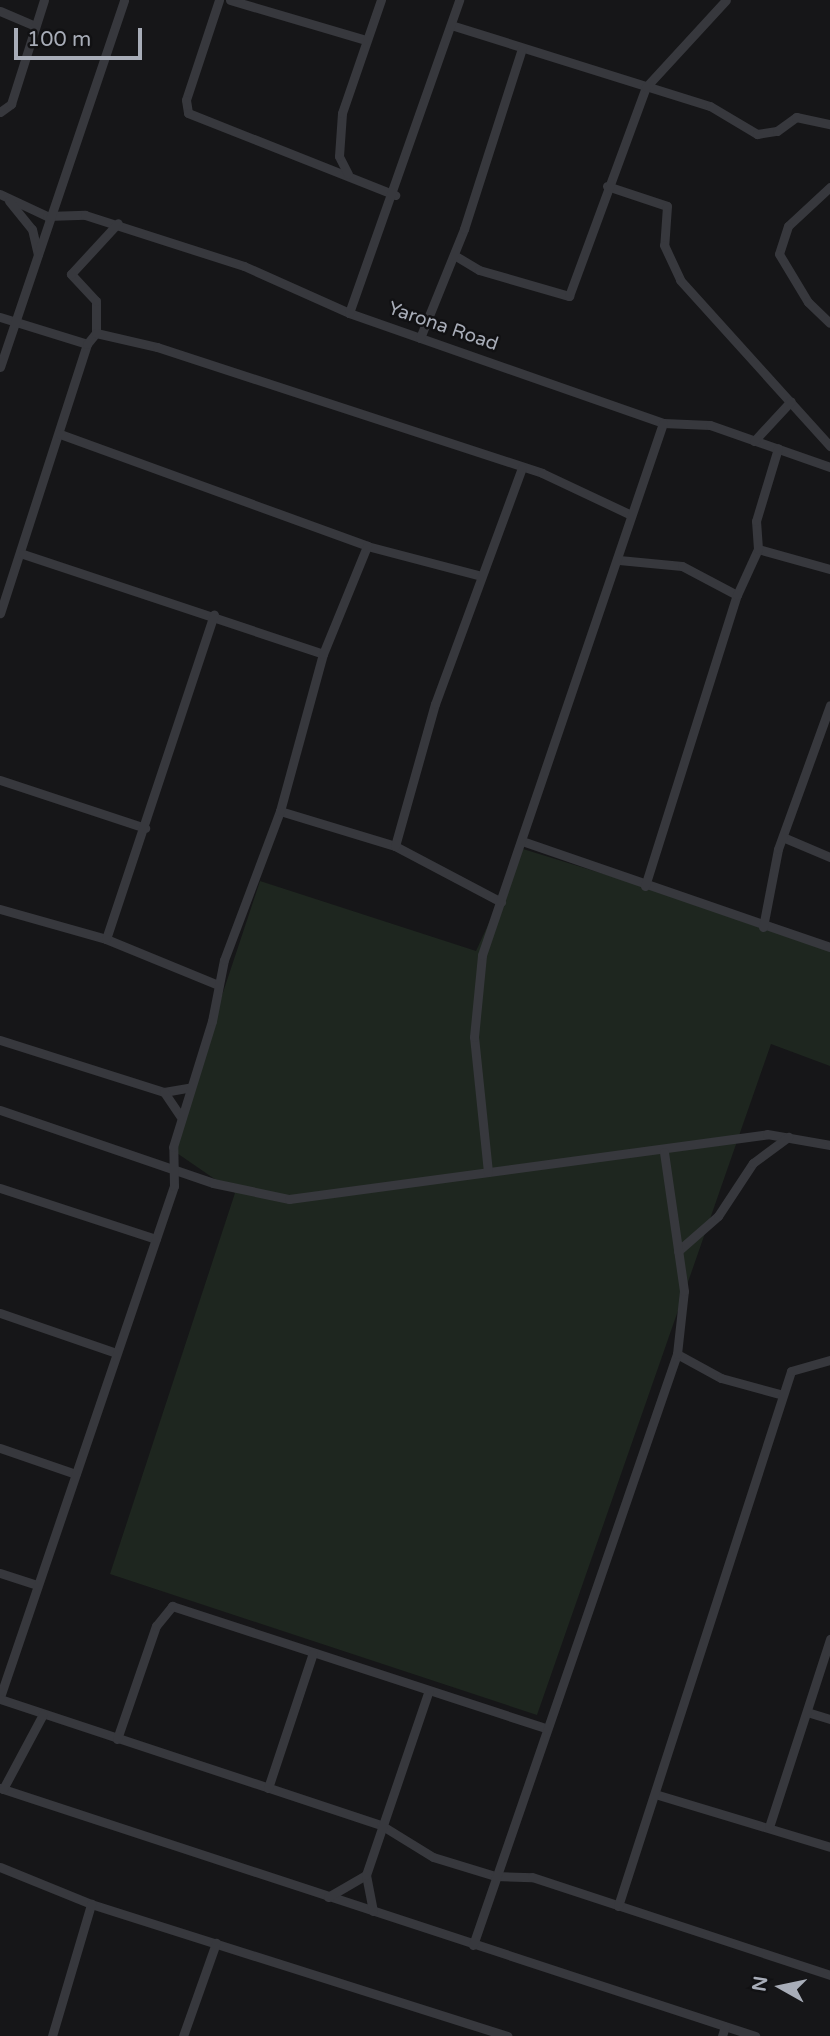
<!DOCTYPE html>
<html>
<head>
<meta charset="utf-8">
<style>
	body { margin:0 }
	#map { position:relative; width:830px; height:2036px; overflow:hidden; background:#161618; font-family:"Varela Round",sans-serif }
	div>[style] { position:absolute }
	.green>* { inset:0; background:#1e261f }
	.minor>* { height:9px; margin:-4.5px; padding:0 4.5px; transform-origin:4.5px; border-radius:4.5px; background:#37383d }
	span { translate:-50% -50%; white-space:nowrap; text-align:center; line-height:1.15; -webkit-text-stroke:5px #111113; paint-order:stroke }
	.street-label { font-size:19px; color:#a8adb8 }
	.north { position:absolute; left:746px; top:1952px; width:70px; height:70px; -webkit-text-stroke:5px #111113; paint-order:stroke; rotate:279deg; font-size:19px; font-weight:700; line-height:28px; text-align:center; color:#a8adb8 }
	.north::after { content:''; display:block; margin:auto; width:24px; height:32px; background:#a8adb8; clip-path:polygon(50% 0,100% 100%,50% 72%,0 100%) }
	.scale { position:absolute; left:14px; top:28px; width:128px; height:32px; box-sizing:border-box; border:4px solid #a8adb8; border-top:0; padding-left:9px; font-size:21px; line-height:24px; white-space:nowrap; color:#a8adb8; -webkit-text-stroke:5px #111113; paint-order:stroke }
</style>
</head>
<body>
<div id="map">
	<div class="green">
		<div style="clip-path:polygon(523px 849px,830px 944px,830px 1066px,771px 1044px,537px 1715px,110px 1574px,235px 1193px,171px 1149px,260px 881px,476px 951px)"></div>
	</div>
	<div class="minor">
		<div style="left:219px;top:0;width:105px;rotate:108.3deg"></div>
		<div style="left:186px;top:100px;width:13px;rotate:81deg"></div>
		<div style="left:188px;top:113px;width:223px;rotate:21.6deg"></div>
		<div style="left:230px;top:0;width:142px;rotate:16.4deg"></div>
		<div style="left:0;top:11px;width:38px;rotate:23deg"></div>
		<div style="left:451px;top:25px;width:271px;rotate:17.4deg"></div>
		<div style="left:710px;top:106px;width:55px;rotate:30.8deg"></div>
		<div style="left:757px;top:134px;width:20px;rotate:-9deg"></div>
		<div style="left:777px;top:131px;width:24px;rotate:-36deg"></div>
		<div style="left:796px;top:117px;width:35px;rotate:12deg"></div>
		<div style="left:0;top:112px;width:14px;rotate:-36deg"></div>
		<div style="left:11px;top:104px;width:109px;rotate:-72.4deg"></div>
		<div style="left:348px;top:174px;width:20px;rotate:-117deg"></div>
		<div style="left:339px;top:156px;width:43px;rotate:-86deg"></div>
		<div style="left:342px;top:113px;width:120px;rotate:-71deg"></div>
		<div style="left:607px;top:186px;width:63px;rotate:18.4deg"></div>
		<div style="left:667px;top:206px;width:39px;rotate:94deg"></div>
		<div style="left:664px;top:245px;width:38px;rotate:65deg"></div>
		<div style="left:680px;top:280px;width:224px;rotate:47.9deg"></div>
		<div style="left:830px;top:187px;width:57px;rotate:137.1deg"></div>
		<div style="left:788px;top:226px;width:29px;rotate:108deg"></div>
		<div style="left:779px;top:254px;width:56px;rotate:58.9deg"></div>
		<div style="left:808px;top:302px;width:30px;rotate:44deg"></div>
		<div style="left:0;top:194px;width:52px;rotate:25.1deg"></div>
		<div style="left:47px;top:216px;width:38px;rotate:-2deg"></div>
		<div style="left:85px;top:215px;width:167px;rotate:17.8deg"></div>
		<div style="left:244px;top:266px;width:115px;rotate:24.1deg"></div>
		<div style="left:349px;top:313px;width:333px;rotate:19.3deg"></div>
		<div style="left:663px;top:423px;width:47px;rotate:2.4deg"></div>
		<div style="left:710px;top:425px;width:127px;rotate:19.3deg"></div>
		<div style="left:9px;top:201px;width:36px;rotate:51deg"></div>
		<div style="left:32px;top:229px;width:26px;rotate:77deg"></div>
		<div style="left:454px;top:255px;width:29px;rotate:31deg"></div>
		<div style="left:479px;top:270px;width:94px;rotate:16.1deg"></div>
		<div style="left:569px;top:296px;width:223px;rotate:-69.8deg"></div>
		<div style="left:646px;top:87px;width:118px;rotate:-47.4deg"></div>
		<div style="left:349px;top:313px;width:332px;rotate:-70.6deg"></div>
		<div style="left:0;top:317px;width:91px;rotate:17.2deg"></div>
		<div style="left:87px;top:344px;width:283px;rotate:107.9deg"></div>
		<div style="left:96px;top:333px;width:32px;rotate:-90deg"></div>
		<div style="left:96px;top:301px;width:37px;rotate:-133deg"></div>
		<div style="left:71px;top:274px;width:69px;rotate:-47.3deg"></div>
		<div style="left:420px;top:338px;width:118px;rotate:-68deg"></div>
		<div style="left:464px;top:229px;width:190px;rotate:-72.2deg"></div>
		<div style="left:87px;top:344px;width:14px;rotate:-51deg"></div>
		<div style="left:96px;top:333px;width:63px;rotate:12.9deg"></div>
		<div style="left:157px;top:347px;width:405px;rotate:18.1deg"></div>
		<div style="left:542px;top:473px;width:96px;rotate:25.2deg"></div>
		<div style="left:0;top:367px;width:387px;rotate:-71.3deg"></div>
		<div style="left:60px;top:434px;width:327px;rotate:20deg"></div>
		<div style="left:367px;top:546px;width:118px;rotate:14.7deg"></div>
		<div style="left:754px;top:441px;width:54px;rotate:-47.2deg"></div>
		<div style="left:758px;top:549px;width:75px;rotate:15.5deg"></div>
		<div style="left:23px;top:554px;width:316px;rotate:18.4deg"></div>
		<div style="left:619px;top:560px;width:63px;rotate:5.4deg"></div>
		<div style="left:682px;top:566px;width:62px;rotate:27.8deg"></div>
		<div style="left:0;top:780px;width:153px;rotate:18.3deg"></div>
		<div style="left:280px;top:811px;width:120px;rotate:16.9deg"></div>
		<div style="left:395px;top:846px;width:120px;rotate:27.8deg"></div>
		<div style="left:785px;top:838px;width:49px;rotate:22.9deg"></div>
		<div style="left:522px;top:841px;width:326px;rotate:19deg"></div>
		<div style="left:395px;top:846px;width:148px;rotate:-74.3deg"></div>
		<div style="left:435px;top:704px;width:252px;rotate:-69.8deg"></div>
		<div style="left:645px;top:886px;width:305px;rotate:-72.5deg"></div>
		<div style="left:737px;top:595px;width:51px;rotate:-65.5deg"></div>
		<div style="left:758px;top:549px;width:28px;rotate:-94deg"></div>
		<div style="left:756px;top:521px;width:76px;rotate:-73.2deg"></div>
		<div style="left:0;top:909px;width:110px;rotate:15.8deg"></div>
		<div style="left:106px;top:939px;width:121px;rotate:22.3deg"></div>
		<div style="left:763px;top:927px;width:79px;rotate:-79.1deg"></div>
		<div style="left:778px;top:849px;width:153px;rotate:-70.1deg"></div>
		<div style="left:106px;top:939px;width:342px;rotate:-71.6deg"></div>
		<div style="left:0;top:1040px;width:172px;rotate:17.6deg"></div>
		<div style="left:164px;top:1092px;width:27px;rotate:-10deg"></div>
		<div style="left:164px;top:1092px;width:29px;rotate:56deg"></div>
		<div style="left:0;top:1110px;width:225px;rotate:18.9deg"></div>
		<div style="left:213px;top:1183px;width:78px;rotate:11.9deg"></div>
		<div style="left:289px;top:1199px;width:482px;rotate:-7.7deg"></div>
		<div style="left:767px;top:1134px;width:64px;rotate:9.9deg"></div>
		<div style="left:488px;top:1172px;width:136px;rotate:-95.9deg"></div>
		<div style="left:474px;top:1037px;width:82px;rotate:-84.4deg"></div>
		<div style="left:482px;top:955px;width:562px;rotate:-71.21deg"></div>
		<div style="left:0;top:1188px;width:164px;rotate:18.1deg"></div>
		<div style="left:678px;top:1251px;width:53px;rotate:-41.2deg"></div>
		<div style="left:718px;top:1216px;width:64px;rotate:-56.6deg"></div>
		<div style="left:753px;top:1163px;width:44px;rotate:-36.6deg"></div>
		<div style="left:0;top:1313px;width:123px;rotate:19deg"></div>
		<div style="left:677px;top:1354px;width:50px;rotate:28.6deg"></div>
		<div style="left:721px;top:1378px;width:64px;rotate:15.3deg"></div>
		<div style="left:0;top:1448px;width:80px;rotate:18.9deg"></div>
		<div style="left:0;top:1573px;width:39px;rotate:18deg"></div>
		<div style="left:0;top:1697px;width:540px;rotate:-71.2deg"></div>
		<div style="left:174px;top:1186px;width:39px;rotate:-91deg"></div>
		<div style="left:173px;top:1147px;width:132px;rotate:-72.8deg"></div>
		<div style="left:212px;top:1021px;width:62px;rotate:-78.9deg"></div>
		<div style="left:224px;top:960px;width:159px;rotate:-69.4deg"></div>
		<div style="left:280px;top:811px;width:163px;rotate:-74.7deg"></div>
		<div style="left:323px;top:654px;width:117px;rotate:-67.8deg"></div>
		<div style="left:0;top:1699px;width:401px;rotate:18.3deg"></div>
		<div style="left:381px;top:1825px;width:61px;rotate:31.6deg"></div>
		<div style="left:433px;top:1857px;width:65px;rotate:17deg"></div>
		<div style="left:495px;top:1876px;width:37px;rotate:2deg"></div>
		<div style="left:532px;top:1877px;width:314px;rotate:18.2deg"></div>
		<div style="left:807px;top:1712px;width:24px;rotate:17deg"></div>
		<div style="left:117px;top:1739px;width:120px;rotate:-71deg"></div>
		<div style="left:156px;top:1626px;width:26px;rotate:-51deg"></div>
		<div style="left:172px;top:1606px;width:392px;rotate:18.1deg"></div>
		<div style="left:0;top:1788px;width:795px;rotate:18.18deg"></div>
		<div style="left:268px;top:1788px;width:142px;rotate:-71.6deg"></div>
		<div style="left:3px;top:1789px;width:85px;rotate:-61.9deg"></div>
		<div style="left:655px;top:1794px;width:183px;rotate:16.8deg"></div>
		<div style="left:769px;top:1827px;width:198px;rotate:-72deg"></div>
		<div style="left:0;top:1867px;width:98px;rotate:22.1deg"></div>
		<div style="left:91px;top:1904px;width:437px;rotate:17.6deg"></div>
		<div style="left:328px;top:1897px;width:44px;rotate:-30.1deg"></div>
		<div style="left:618px;top:1906px;width:562px;rotate:-72.08deg"></div>
		<div style="left:791px;top:1371px;width:41px;rotate:-15.8deg"></div>
		<div style="left:373px;top:1911px;width:37px;rotate:-101deg"></div>
		<div style="left:366px;top:1875px;width:195px;rotate:-71.2deg"></div>
		<div style="left:473px;top:1945px;width:625px;rotate:-70.96deg"></div>
		<div style="left:677px;top:1354px;width:63px;rotate:-83.7deg"></div>
		<div style="left:684px;top:1291px;width:140px;rotate:-98.2deg"></div>
		<div style="left:52px;top:2036px;width:138px;rotate:-73.5deg"></div>
		<div style="left:183px;top:2036px;width:99px;rotate:-70.5deg"></div>
		<div style="left:722px;top:2036px;width:10px;rotate:-73deg"></div>
	</div>
	<div class="street-label">
		<span style="left:443px;top:327px;rotate:19deg">Yarona Road</span>
	</div>
	<div class="north">N</div>
	<div class="scale">100 m</div>
</div>
</body>
</html>
